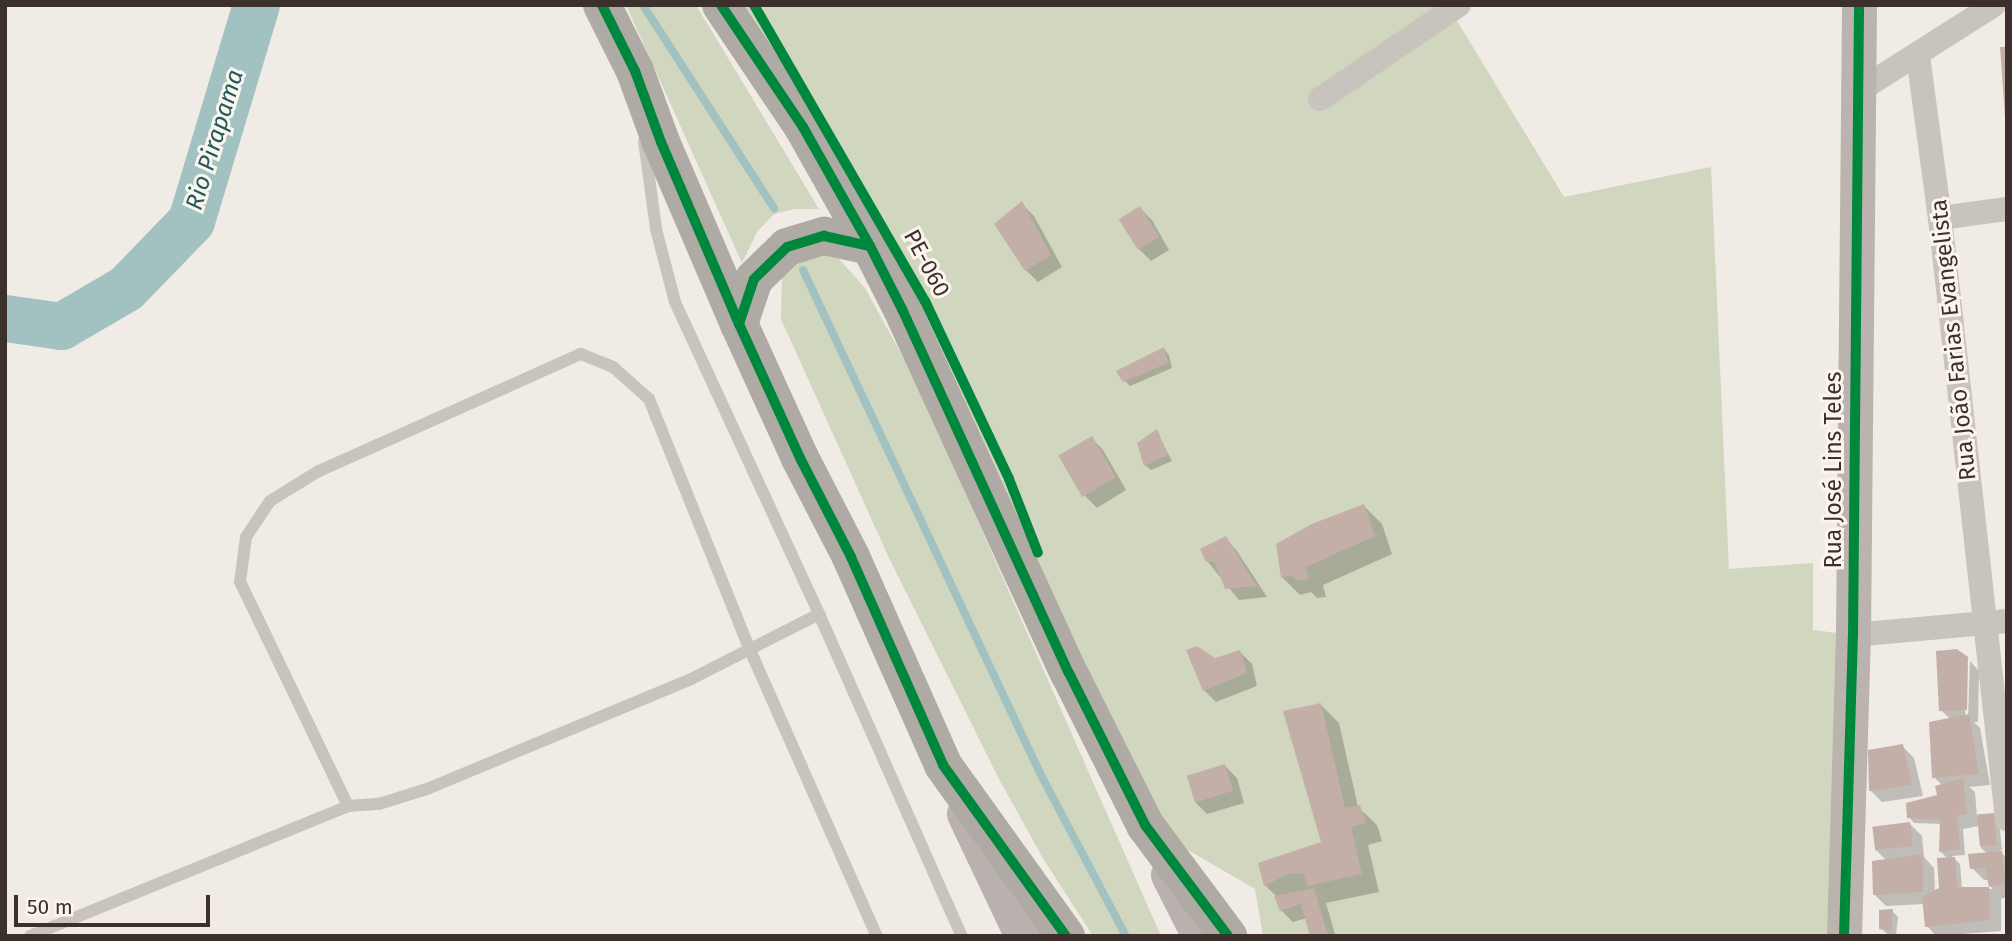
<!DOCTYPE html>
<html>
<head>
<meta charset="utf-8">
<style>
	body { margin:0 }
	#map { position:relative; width:2012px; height:941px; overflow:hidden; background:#f0ebe5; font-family:"Fira Sans",sans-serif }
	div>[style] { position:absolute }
	.green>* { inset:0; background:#d1d6bf }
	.shadow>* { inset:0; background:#0003 }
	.stream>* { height:8px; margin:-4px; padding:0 4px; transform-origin:4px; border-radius:4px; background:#a1c2c1 }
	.river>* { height:47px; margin:-23.5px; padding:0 23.5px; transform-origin:23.5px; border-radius:23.5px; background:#a1c2c1 }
	.building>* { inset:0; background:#c3afa7; transform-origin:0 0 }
	.lane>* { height:12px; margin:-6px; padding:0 6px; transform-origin:6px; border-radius:6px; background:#c9c3be }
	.street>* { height:24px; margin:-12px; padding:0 12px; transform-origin:12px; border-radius:12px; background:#c9c3be }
	.secondary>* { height:35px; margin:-17.5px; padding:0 17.5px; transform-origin:17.5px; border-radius:17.5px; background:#bab3ae }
	.primary>* { height:38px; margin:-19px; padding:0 19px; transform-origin:19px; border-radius:19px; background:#b8b1ad }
	.highway>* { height:38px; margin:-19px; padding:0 19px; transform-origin:19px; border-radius:19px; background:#afaaa4 }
	.cycleway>* { height:10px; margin:-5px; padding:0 5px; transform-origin:5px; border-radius:5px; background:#00873e }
	span { translate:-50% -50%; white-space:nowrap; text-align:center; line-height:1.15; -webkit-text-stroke:6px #fbf5ee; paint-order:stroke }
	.street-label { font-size:23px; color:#3b302b }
	.water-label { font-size:24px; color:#1f5a5e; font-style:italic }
	.frame { position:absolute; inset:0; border:7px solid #3b302b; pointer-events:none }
	.scale { position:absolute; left:14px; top:895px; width:196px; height:32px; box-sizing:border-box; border:4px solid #3b302b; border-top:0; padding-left:9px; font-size:21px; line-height:24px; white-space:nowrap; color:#3b302b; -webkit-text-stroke:5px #fbf5ee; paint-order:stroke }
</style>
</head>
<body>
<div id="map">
	<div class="green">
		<div style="clip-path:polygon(626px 5px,696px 5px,819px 209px,794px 209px,774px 214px,757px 232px,742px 263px)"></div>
		<div style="clip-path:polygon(720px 5px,1458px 5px,1451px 11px,1564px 197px,1711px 167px,1729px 569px,1813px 563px,1813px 630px,1853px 635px,1844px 936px,1263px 936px,1255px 889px,1145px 825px,996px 512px)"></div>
		<div style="clip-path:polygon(814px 251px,838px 258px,865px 288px,915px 379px,1161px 936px,1093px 936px,1044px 860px,999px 779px,889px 558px,781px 319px,782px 270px)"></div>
	</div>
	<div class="shadow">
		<div style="clip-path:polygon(1022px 204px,1034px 216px,1062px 267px,1038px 282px,1026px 270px)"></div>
		<div style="clip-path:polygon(1140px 208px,1152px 220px,1169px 250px,1151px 261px,1139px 249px)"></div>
		<div style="clip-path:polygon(1164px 349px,1169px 355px,1172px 368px,1130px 386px,1125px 381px)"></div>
		<div style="clip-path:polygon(1156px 431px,1172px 461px,1151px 470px,1145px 465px)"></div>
		<div style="clip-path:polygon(1092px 438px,1103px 450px,1126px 490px,1097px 508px,1085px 496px)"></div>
		<div style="clip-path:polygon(1364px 506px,1382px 524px,1392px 554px,1323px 585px,1326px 597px,1317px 598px,1311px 592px,1300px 595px,1282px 577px)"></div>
		<div style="clip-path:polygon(1225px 538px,1237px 551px,1267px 597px,1239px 600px,1207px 561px)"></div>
		<div style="clip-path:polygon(1240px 652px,1252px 664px,1257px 686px,1216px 702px,1204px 690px,1215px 660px)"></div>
		<div style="clip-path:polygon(evenodd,1967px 658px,1965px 719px,1968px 719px,1970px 661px,1979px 671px,1978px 722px,1974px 722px,1980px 728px,1990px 785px,1969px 787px,1975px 792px,1977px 817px,1994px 815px,1999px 820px,2002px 850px,1999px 851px,2007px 858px,2007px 897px,2001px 899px,2001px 931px,1936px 936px,1927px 926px,1924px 904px,1886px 906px,1874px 894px,1886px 860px,1876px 850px,1910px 824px,1922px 836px,1924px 857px,1934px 868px,1935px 892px,1941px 889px,1948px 859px,1941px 852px,1942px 824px,1914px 823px,1909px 817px,1939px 797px,1943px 786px,1934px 777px,1951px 720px,1941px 710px,1967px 658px,1979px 826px,1981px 848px,1988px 854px,1972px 868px,1984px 880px,1990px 880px,1992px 889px,1962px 889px,1960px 864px,1952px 856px,1965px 855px,1963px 829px,1979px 826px)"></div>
		<div style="clip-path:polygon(1321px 705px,1339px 723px,1358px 807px,1377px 825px,1382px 841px,1368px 845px,1379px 892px,1326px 903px,1335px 934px,1327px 936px,1307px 918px,1293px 922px,1281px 910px,1278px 898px,1265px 885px,1323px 843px)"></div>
		<div style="clip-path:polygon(1902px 746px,1914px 758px,1923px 796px,1882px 802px,1870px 790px)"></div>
		<div style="clip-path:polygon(1225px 766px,1237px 778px,1244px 803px,1207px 814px,1195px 802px,1189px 777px)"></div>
		<div style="clip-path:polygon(1892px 911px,1898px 917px,1896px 935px,1887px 934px,1881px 928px)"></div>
	</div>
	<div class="stream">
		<div style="left:643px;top:5px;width:242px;rotate:57.2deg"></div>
		<div style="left:803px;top:270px;width:558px;rotate:64.77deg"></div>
		<div style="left:1041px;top:775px;width:182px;rotate:62.2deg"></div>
	</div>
	<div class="river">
		<div style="left:5px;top:318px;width:57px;rotate:8.1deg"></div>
		<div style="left:61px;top:326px;width:75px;rotate:-30.3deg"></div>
		<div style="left:126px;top:288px;width:93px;rotate:-45.9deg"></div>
		<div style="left:191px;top:221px;width:226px;rotate:-73.3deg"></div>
	</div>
	<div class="building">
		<div style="clip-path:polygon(2000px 47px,2007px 47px,2007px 117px,2005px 117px)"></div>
		<div style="clip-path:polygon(1022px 201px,1051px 255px,1025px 271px,994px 224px)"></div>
		<div style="left:1140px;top:206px;width:36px;height:25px;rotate:58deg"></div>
		<div style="clip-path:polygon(1164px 347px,1168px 363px,1123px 382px,1116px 371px)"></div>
		<div style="clip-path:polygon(1157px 429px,1168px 455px,1144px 466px,1137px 443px)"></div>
		<div style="left:1092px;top:436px;width:48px;height:39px;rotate:60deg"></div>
		<div style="clip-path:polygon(1364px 504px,1375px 536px,1306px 567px,1309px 579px,1297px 581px,1292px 575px,1281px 578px,1276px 544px,1312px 524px)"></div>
		<div style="clip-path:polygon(1226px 536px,1257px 586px,1225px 589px,1215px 562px,1206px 562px,1200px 549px)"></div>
		<div style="clip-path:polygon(1197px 646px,1215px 658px,1240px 650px,1247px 673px,1203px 691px,1186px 650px)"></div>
		<div style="clip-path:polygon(1957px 649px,1968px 657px,1967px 710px,1939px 711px,1936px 651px)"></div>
		<div style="clip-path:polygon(1321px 703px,1345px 808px,1360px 805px,1366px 823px,1351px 827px,1362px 874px,1307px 886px,1304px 874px,1290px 873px,1264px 886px,1258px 863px,1321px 842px,1283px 711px)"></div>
		<div style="clip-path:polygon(1969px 714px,1979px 774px,1932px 778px,1929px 722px)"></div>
		<div style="clip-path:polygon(1903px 744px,1912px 785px,1869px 791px,1868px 750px)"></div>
		<div style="left:1225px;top:764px;width:28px;height:40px;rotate:73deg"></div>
		<div style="clip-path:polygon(1963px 778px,1967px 814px,1957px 816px,1960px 849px,1939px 852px,1940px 820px,1907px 818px,1906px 803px,1937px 795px,1935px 786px)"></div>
		<div style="left:1994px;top:813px;width:32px;height:17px;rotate:85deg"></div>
		<div style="left:1910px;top:822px;width:24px;height:38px;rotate:83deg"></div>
		<div style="clip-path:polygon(2002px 851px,2005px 884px,1989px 887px,1985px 868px,1970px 869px,1968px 854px)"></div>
		<div style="clip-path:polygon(1923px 854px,1923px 892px,1873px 895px,1872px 861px)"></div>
		<div style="clip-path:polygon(1955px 857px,1957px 887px,1989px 887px,1990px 920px,1925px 927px,1922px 897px,1939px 888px,1937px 858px)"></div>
		<div style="clip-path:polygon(1314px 888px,1328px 936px,1310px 936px,1301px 904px,1280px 911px,1274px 896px)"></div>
		<div style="clip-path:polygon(1893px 909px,1891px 931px,1879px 929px,1879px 910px)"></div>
	</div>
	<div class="lane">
		<div style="left:644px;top:141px;width:89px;rotate:82.2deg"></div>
		<div style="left:656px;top:229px;width:75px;rotate:75.4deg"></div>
		<div style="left:675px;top:302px;width:344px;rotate:65.2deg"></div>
		<div style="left:819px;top:614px;width:352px;rotate:66.1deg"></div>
		<div style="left:348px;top:806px;width:249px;rotate:-115.7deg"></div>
		<div style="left:240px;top:582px;width:45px;rotate:-82.4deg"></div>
		<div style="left:246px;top:537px;width:43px;rotate:-56.3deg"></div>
		<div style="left:270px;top:501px;width:57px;rotate:-31.5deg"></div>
		<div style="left:319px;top:471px;width:287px;rotate:-24.1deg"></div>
		<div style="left:581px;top:354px;width:35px;rotate:22deg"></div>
		<div style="left:613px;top:367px;width:48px;rotate:41.6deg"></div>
		<div style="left:649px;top:399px;width:271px;rotate:68.1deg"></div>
		<div style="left:750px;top:650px;width:313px;rotate:66.1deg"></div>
		<div style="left:30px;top:936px;width:344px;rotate:-22.2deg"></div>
		<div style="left:348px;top:806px;width:31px;rotate:-4deg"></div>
		<div style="left:379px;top:804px;width:50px;rotate:-17.4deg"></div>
		<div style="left:427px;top:789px;width:286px;rotate:-22.6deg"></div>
		<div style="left:691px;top:679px;width:144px;rotate:-26.9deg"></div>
	</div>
	<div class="street">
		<div style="left:1918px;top:56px;width:163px;rotate:82.3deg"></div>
		<div style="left:1940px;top:218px;width:605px;rotate:83.64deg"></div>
		<div style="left:1857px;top:92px;width:162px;rotate:-32.4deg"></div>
		<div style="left:1320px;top:99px;width:168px;rotate:-34.1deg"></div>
		<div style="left:1940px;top:218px;width:68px;rotate:-7.7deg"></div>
		<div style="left:1853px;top:635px;width:155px;rotate:-5.2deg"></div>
	</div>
	<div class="secondary">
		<div style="left:1844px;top:936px;width:301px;rotate:-88.3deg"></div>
		<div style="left:1853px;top:635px;width:630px;rotate:-89.45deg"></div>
	</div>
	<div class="primary">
		<div style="left:966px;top:814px;width:135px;rotate:64.6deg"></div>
		<div style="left:1170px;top:875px;width:68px;rotate:63.1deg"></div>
	</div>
	<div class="highway">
		<div style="left:602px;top:5px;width:74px;rotate:63.4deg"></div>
		<div style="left:635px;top:71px;width:76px;rotate:69.9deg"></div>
		<div style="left:661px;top:142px;width:198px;rotate:66.8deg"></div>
		<div style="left:739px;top:324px;width:147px;rotate:65.5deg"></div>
		<div style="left:800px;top:458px;width:111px;rotate:62.7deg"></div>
		<div style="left:851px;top:557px;width:227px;rotate:66.1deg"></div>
		<div style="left:943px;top:765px;width:211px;rotate:54.3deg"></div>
		<div style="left:721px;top:5px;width:147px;rotate:56.1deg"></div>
		<div style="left:803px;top:127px;width:137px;rotate:60.6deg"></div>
		<div style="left:870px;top:246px;width:71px;rotate:63.1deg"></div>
		<div style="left:902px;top:309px;width:400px;rotate:65.4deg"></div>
		<div style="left:1069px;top:673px;width:170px;rotate:63.4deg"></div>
		<div style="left:1145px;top:825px;width:139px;rotate:53.2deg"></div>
		<div style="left:739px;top:324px;width:47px;rotate:-71.6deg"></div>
		<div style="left:754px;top:279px;width:46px;rotate:-44.1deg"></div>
		<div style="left:787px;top:247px;width:39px;rotate:-17deg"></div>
		<div style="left:824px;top:236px;width:47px;rotate:12.3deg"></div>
	</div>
	<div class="cycleway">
		<div style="left:602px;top:5px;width:74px;rotate:63.4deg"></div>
		<div style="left:635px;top:71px;width:76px;rotate:69.9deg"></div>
		<div style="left:661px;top:142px;width:198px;rotate:66.8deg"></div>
		<div style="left:739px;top:324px;width:147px;rotate:65.5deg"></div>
		<div style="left:800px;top:458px;width:111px;rotate:62.7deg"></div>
		<div style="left:851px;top:557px;width:227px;rotate:66.1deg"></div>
		<div style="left:943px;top:765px;width:211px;rotate:54.3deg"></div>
		<div style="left:721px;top:5px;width:147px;rotate:56.1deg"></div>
		<div style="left:803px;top:127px;width:137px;rotate:60.6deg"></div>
		<div style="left:870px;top:246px;width:71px;rotate:63.1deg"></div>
		<div style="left:902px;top:309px;width:400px;rotate:65.4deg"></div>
		<div style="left:1069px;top:673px;width:170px;rotate:63.4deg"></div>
		<div style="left:1145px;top:825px;width:139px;rotate:53.2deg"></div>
		<div style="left:754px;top:5px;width:342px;rotate:60deg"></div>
		<div style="left:925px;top:301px;width:197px;rotate:64.7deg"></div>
		<div style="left:1009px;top:479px;width:79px;rotate:68.6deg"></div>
		<div style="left:739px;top:324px;width:47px;rotate:-71.6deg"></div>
		<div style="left:754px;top:279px;width:46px;rotate:-44.1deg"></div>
		<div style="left:787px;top:247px;width:39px;rotate:-17deg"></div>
		<div style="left:824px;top:236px;width:47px;rotate:12.3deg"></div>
		<div style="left:1844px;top:936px;width:301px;rotate:-88.3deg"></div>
		<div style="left:1853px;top:635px;width:630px;rotate:-89.45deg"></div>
	</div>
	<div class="street-label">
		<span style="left:927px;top:263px;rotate:62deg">PE-060</span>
		<span style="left:1953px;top:340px;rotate:-96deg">Rua João Farias Evangelista</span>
		<span style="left:1833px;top:470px;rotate:-90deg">Rua José Lins Teles</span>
	</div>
	<div class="water-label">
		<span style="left:215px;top:140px;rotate:-73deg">Rio Pirapama</span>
	</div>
	<div class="frame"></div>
	<div class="scale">50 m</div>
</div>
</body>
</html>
